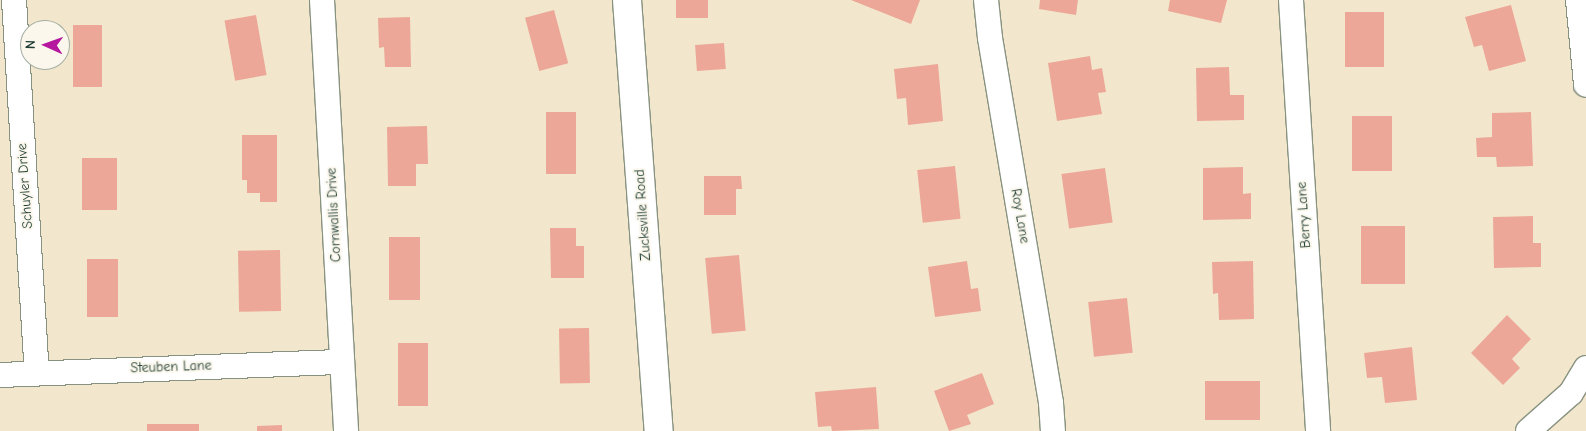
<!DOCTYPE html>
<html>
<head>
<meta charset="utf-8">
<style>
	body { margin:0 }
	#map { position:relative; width:1586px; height:431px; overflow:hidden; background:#f2e7cc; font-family:"Comic Neue",sans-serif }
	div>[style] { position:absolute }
	.building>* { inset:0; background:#eca798; transform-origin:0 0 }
	.roads { filter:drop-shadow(1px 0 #889280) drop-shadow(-1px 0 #889280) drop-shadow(0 1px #889280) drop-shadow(0 -1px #889280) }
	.minor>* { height:24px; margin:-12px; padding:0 12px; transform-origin:12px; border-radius:12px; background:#fff }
	.tertiary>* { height:28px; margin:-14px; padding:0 14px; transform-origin:14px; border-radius:14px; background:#fff }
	span { translate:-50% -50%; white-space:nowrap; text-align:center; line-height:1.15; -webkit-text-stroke:4px #fbf7ec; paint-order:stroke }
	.street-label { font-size:14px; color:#1f3d34 }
	.north { position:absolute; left:20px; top:20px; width:50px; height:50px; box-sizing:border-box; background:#fbf7ec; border:1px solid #a3ada2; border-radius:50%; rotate:272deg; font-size:14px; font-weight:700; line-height:20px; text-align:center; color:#1f3d34 }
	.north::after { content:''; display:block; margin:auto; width:18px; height:22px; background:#b5179e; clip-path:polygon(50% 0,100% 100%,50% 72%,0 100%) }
</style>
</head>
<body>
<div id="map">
	<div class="building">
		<div style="left:676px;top:0;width:32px;height:18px"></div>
		<div style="clip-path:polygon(851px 0,920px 0,911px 24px)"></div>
		<div style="clip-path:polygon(1040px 0,1078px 0,1076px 15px,1039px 9px)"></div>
		<div style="clip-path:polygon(1170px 0,1227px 0,1221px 23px,1168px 11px)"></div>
		<div style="clip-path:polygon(1511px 5px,1526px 61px,1489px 71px,1482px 45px,1474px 47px,1465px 17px)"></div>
		<div style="left:554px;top:10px;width:55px;height:30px;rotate:75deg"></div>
		<div style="left:1345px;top:12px;width:39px;height:55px"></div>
		<div style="left:256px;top:15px;width:61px;height:32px;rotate:80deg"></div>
		<div style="clip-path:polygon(410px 17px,411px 67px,385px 67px,384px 47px,379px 48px,378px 18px)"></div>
		<div style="left:73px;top:25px;width:29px;height:62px"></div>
		<div style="left:724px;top:43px;width:26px;height:29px;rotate:86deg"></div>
		<div style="clip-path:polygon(1090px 56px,1092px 70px,1102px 68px,1106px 92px,1098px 93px,1102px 114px,1057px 121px,1048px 63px)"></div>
		<div style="clip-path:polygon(938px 64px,943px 121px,908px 125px,906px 98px,897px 99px,894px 69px)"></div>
		<div style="clip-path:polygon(1229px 67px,1230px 95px,1244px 95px,1244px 120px,1197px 121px,1196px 68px)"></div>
		<div style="left:546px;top:112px;width:30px;height:62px"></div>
		<div style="clip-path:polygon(1531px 112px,1533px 166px,1497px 167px,1496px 157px,1477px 157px,1476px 138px,1492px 137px,1492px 113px)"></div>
		<div style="left:1352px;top:116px;width:40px;height:55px"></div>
		<div style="clip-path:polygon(427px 126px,428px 164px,416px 164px,416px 186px,388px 186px,387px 127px)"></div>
		<div style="clip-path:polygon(242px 135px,277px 135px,277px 202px,260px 202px,260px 193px,247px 193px,247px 180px,242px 180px)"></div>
		<div style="left:82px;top:158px;width:35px;height:52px"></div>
		<div style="left:955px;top:166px;width:53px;height:38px;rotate:84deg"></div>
		<div style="clip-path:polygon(1243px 167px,1243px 194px,1251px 193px,1251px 219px,1203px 220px,1203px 168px)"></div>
		<div style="left:1105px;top:168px;width:55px;height:44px;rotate:82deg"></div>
		<div style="clip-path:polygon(704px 176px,741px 176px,742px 189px,736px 189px,736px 215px,704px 215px)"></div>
		<div style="clip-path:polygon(1533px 216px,1533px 243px,1541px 243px,1541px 267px,1494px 268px,1493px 217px)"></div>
		<div style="left:1361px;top:226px;width:44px;height:58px"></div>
		<div style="clip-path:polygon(550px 228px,576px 228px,576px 246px,584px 246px,584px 278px,551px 278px)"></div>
		<div style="left:389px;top:237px;width:31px;height:63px"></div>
		<div style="left:280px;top:250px;width:61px;height:42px;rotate:89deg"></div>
		<div style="left:739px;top:255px;width:76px;height:34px;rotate:85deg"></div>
		<div style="left:87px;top:259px;width:31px;height:58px"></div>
		<div style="clip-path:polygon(967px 261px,971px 289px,978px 288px,981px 311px,935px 317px,928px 267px)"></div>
		<div style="clip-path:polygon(1253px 261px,1254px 319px,1219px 320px,1218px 293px,1213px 294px,1212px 262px)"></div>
		<div style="left:1127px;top:298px;width:55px;height:39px;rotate:84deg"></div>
		<div style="clip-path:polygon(1507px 315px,1531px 339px,1512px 359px,1520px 368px,1503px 385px,1471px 353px)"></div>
		<div style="left:589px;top:328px;width:55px;height:30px;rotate:89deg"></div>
		<div style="left:398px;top:343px;width:30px;height:63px"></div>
		<div style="clip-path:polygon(1412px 347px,1417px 400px,1385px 403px,1382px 377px,1367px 378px,1364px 353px)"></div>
		<div style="clip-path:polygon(982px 373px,994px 404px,967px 415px,971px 424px,949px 431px,934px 391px)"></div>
		<div style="left:1205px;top:381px;width:55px;height:39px"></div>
		<div style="clip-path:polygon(876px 387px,879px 429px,832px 431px,831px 426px,818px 427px,815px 392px)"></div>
		<div style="left:147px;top:424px;width:52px;height:7px"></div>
		<div style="clip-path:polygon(282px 425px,282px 431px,257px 431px,257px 426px)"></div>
	</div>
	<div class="roads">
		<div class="minor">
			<div style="left:14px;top:0;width:373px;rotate:86.5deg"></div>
			<div style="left:322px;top:0;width:432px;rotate:86.8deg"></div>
			<div style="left:986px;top:0;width:38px;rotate:84deg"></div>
			<div style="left:990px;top:38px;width:370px;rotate:80.5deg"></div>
			<div style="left:1051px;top:403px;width:28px;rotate:86deg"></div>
			<div style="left:1291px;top:0;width:432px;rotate:86.4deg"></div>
			<div style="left:1578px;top:0;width:85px;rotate:84.6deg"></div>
			<div style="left:0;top:375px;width:342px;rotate:-2.2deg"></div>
			<div style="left:1528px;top:431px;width:57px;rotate:-41.5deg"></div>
			<div style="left:1571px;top:393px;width:29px;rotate:-59deg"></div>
		</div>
		<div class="tertiary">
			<div style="left:627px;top:0;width:432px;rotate:85.8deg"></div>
		</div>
	</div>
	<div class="street-label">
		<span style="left:25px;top:186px;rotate:-94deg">Schuyler Drive</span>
		<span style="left:334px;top:215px;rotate:-93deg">Cornwallis Drive</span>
		<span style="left:643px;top:215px;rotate:-94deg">Zucksville Road</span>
		<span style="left:1304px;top:215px;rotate:-94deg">Berry Lane</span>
		<span style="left:1020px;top:216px;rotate:80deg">Roy Lane</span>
		<span style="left:171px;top:367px;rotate:-2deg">Steuben Lane</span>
	</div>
	<div class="north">N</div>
</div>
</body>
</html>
